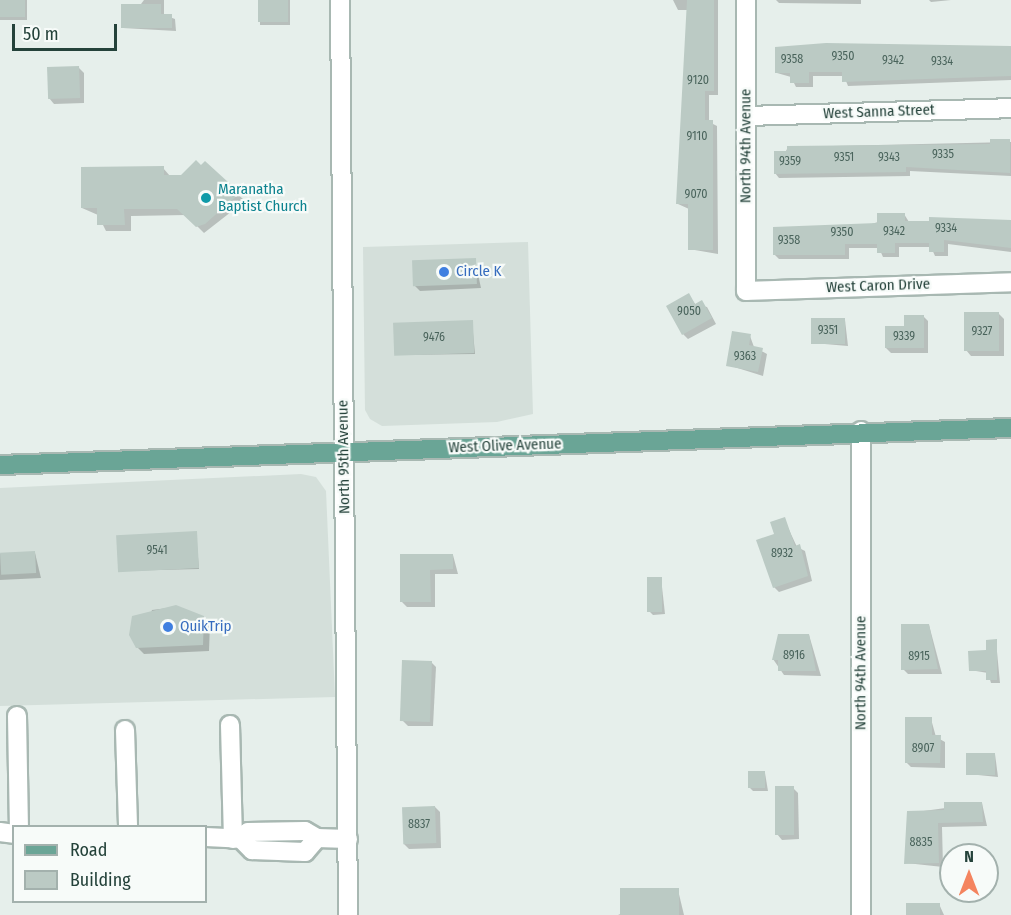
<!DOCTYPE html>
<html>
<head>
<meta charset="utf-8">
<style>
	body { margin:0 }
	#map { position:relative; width:1011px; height:915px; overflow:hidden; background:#e6efeb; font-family:"Fira Sans Condensed",sans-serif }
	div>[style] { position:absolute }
	.built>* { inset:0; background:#d4dfda }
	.shadow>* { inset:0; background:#0003; transform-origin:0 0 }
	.building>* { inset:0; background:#bbcac4; transform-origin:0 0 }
	.roads { filter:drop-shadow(2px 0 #a8b8b2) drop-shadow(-2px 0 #a8b8b2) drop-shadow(0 2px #a8b8b2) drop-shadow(0 -2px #a8b8b2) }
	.minor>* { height:18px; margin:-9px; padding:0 9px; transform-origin:9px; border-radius:9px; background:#fff }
	.major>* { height:18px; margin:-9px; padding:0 9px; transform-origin:9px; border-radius:9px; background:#6aa596 }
	.dots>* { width:16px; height:16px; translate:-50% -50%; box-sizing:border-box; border:3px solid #f7fbf9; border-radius:50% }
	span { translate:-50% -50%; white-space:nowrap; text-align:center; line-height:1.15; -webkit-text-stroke:4.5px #f7fbf9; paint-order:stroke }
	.number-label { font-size:12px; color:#4a645c }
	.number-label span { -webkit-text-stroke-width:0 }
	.street-label { font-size:15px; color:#24423a }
	.culture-label { font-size:15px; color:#0d838f }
	.left { translate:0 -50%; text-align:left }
	.shop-label { font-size:15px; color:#366cbe }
	.legend { position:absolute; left:12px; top:825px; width:195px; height:78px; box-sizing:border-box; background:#f7fbf9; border:2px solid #a3b1ad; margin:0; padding:8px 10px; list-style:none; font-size:18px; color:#24423a }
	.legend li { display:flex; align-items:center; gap:12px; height:30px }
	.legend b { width:30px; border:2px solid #a3b1ad }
	.north { position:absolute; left:939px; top:843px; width:60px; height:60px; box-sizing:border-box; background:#f7fbf9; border:2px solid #a3b1ad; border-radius:50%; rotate:0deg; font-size:16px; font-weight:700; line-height:24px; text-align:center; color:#24423a }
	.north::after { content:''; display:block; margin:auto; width:21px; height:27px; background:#f4845f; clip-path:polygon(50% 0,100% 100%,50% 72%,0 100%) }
	.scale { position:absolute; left:12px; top:24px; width:105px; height:27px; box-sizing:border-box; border:3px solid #24423a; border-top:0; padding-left:8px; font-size:18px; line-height:21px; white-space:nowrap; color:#24423a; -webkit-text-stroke:4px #f7fbf9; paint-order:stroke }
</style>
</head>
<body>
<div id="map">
	<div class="built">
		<div style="clip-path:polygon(528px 242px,533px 414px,497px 422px,382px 426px,370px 419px,365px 410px,363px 247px)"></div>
		<div style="clip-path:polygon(301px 474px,316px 477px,326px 491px,335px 697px,0 706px,0 488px)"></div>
	</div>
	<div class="shadow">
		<div style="left:0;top:0;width:27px;height:20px"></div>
		<div style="clip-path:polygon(144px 0,164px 0,164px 15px,175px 19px,176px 31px,123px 28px)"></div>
		<div style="left:260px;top:0;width:30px;height:25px"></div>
		<div style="clip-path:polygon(673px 0,718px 0,718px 95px,709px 95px,709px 122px,717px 126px,718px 254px,689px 249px,689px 209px,678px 204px,688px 10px,678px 10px)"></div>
		<div style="clip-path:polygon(776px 0,861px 0,861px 4px,779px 3px)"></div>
		<div style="clip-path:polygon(929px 0,951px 0,931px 2px)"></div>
		<div style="clip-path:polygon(1011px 47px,1011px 80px,848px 86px,844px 76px,813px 76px,813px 87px,796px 87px,791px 77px,777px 73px)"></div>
		<div style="clip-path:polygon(79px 68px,84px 73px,84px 103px,54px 104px,49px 98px)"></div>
		<div style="clip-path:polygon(1011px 142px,1011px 176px,910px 171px,910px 176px,779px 178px,775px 173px,788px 147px)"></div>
		<div style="clip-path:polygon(205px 163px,245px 201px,204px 233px,186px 215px,131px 216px,131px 231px,106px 231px,98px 215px,82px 208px,163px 168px,170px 176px,182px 176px)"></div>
		<div style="clip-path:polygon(904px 214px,909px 222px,1011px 221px,1011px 252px,948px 244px,948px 256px,935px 256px,931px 247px,899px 247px,899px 257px,883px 257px,879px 248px,849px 248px,849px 259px,779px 259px,774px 254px)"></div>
		<div style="clip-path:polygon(475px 260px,481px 288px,420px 291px,414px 285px)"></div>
		<div style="clip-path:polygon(688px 295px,696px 305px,707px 307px,716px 324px,688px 339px,683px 334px)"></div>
		<div style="clip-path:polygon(999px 314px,1004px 319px,1004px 356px,971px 356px,966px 350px)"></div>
		<div style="clip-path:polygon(923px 316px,928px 321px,928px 353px,891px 353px,886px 348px)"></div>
		<div style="clip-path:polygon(845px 320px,848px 346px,813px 343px)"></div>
		<div style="clip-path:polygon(472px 322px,475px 354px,396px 355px)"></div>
		<div style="clip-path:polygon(750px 336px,754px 347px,767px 354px,763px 376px,728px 365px)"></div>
		<div style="clip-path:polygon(784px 519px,797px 547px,805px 551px,812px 581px,779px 592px,774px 587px,776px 535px)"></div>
		<div style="clip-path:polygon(196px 533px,199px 569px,119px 571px)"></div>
		<div style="clip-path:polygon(35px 553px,41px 578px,0 580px,0 554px)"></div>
		<div style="clip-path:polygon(453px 555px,458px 574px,435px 574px,435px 607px,407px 607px,402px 602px,401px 556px)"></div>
		<div style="clip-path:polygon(661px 578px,665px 614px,653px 615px,649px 611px)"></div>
		<div style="clip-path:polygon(176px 607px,210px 624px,209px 651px,144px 654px,137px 647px,152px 610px)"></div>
		<div style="clip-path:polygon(929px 625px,942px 674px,908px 674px,903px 669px)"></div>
		<div style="clip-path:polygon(809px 635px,821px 676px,784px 675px,773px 659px)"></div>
		<div style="clip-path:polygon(996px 641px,1000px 683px,991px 683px,988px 673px,970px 670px)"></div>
		<div style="clip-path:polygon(431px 662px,436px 667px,433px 726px,408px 726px,403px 721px)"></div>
		<div style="clip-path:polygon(931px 719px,936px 737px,945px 742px,945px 768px,911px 767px,906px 762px)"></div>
		<div style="clip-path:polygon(995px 754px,998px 777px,968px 774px)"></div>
		<div style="clip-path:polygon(765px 773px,768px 791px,753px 791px,749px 787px)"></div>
		<div style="clip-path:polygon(793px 788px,798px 793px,799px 839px,782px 840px,777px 834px)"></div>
		<div style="clip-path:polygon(982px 803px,987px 826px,942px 827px,943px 867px,906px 863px,909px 813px)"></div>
		<div style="clip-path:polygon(435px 807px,440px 812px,441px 848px,409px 849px,404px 844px)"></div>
		<div style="clip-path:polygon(678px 890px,684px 915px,618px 915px)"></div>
		<div style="clip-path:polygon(939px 904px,944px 915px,906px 915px)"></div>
	</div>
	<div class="building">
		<div style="left:0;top:0;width:25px;height:17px"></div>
		<div style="left:258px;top:0;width:30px;height:22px"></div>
		<div style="clip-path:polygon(687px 0,714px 0,714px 91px,705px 91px,705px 120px,713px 120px,713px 250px,688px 250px,688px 204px,676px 204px)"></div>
		<div style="clip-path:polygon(121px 4px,161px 4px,161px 14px,172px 14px,172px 28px,121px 28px)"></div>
		<div style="clip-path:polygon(826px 43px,1011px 46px,1011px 76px,842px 82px,842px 72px,809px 72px,809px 83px,790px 83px,790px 73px,775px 73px,775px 47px)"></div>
		<div style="left:79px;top:66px;width:32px;height:32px;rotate:88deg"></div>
		<div style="clip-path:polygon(990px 139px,1010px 139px,1010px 173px,906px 167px,906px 172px,774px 174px,774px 151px,787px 151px,787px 146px,990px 144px)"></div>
		<div style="clip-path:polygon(196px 160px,201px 165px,205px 161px,240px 193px,205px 224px,196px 227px,177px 209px,124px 209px,125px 225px,97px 225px,97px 208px,81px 208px,81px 167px,164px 166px,164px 175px,181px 175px)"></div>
		<div style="clip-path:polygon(877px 213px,905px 213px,905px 221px,929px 221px,929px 217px,1011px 220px,1011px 248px,944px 240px,944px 252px,929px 252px,929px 243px,895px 243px,895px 253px,877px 253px,877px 244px,845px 244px,845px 255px,773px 255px,773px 227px,877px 223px)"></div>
		<div style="left:476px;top:258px;width:26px;height:64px;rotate:88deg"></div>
		<div style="clip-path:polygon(689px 293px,695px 304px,702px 300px,712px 318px,682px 335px,666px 306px)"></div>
		<div style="left:964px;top:312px;width:35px;height:39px"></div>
		<div style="clip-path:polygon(904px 315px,924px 315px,924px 348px,885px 348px,885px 326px,904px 326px)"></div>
		<div style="left:811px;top:318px;width:34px;height:26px"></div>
		<div style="left:473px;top:320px;width:33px;height:80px;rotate:88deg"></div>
		<div style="clip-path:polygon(732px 331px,751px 334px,749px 345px,763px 348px,758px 372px,726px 366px)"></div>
		<div style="clip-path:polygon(785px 517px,795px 546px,800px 544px,808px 576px,773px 588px,756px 540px,774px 534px,770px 522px)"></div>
		<div style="left:197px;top:531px;width:37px;height:81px;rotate:87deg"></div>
		<div style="left:35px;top:551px;width:22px;height:35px;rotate:87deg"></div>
		<div style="clip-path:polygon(400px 554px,453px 554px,453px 569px,430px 570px,431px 602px,400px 602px)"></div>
		<div style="left:647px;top:577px;width:15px;height:35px"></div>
		<div style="clip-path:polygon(176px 605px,204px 616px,203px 645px,136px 648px,129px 635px,132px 616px)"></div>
		<div style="clip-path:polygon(901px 624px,929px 624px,938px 669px,901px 670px)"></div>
		<div style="clip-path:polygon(778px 634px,809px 634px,816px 671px,778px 671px,778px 660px,772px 660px)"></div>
		<div style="clip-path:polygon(997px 639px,997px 680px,986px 680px,986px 671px,969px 671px,968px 651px,986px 650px,986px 640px)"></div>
		<div style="left:402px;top:660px;width:30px;height:61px;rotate:2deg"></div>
		<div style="clip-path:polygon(905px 717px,932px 717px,932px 735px,941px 735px,940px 763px,905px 763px)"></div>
		<div style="left:966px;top:753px;width:29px;height:22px"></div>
		<div style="left:748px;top:771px;width:17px;height:17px"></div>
		<div style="left:794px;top:786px;width:49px;height:19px;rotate:90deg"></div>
		<div style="clip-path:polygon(944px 802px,982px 802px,983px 822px,938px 823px,939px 863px,904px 864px,907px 811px,944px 810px)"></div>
		<div style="left:435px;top:806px;width:37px;height:33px;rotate:88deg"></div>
		<div style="left:679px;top:888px;width:27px;height:59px;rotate:90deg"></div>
		<div style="left:906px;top:903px;width:34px;height:12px"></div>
	</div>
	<div class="roads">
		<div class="minor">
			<div style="left:340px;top:0;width:915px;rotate:89.5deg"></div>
			<div style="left:746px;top:0;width:291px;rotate:90deg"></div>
			<div style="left:746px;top:291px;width:265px;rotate:-1.9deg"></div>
			<div style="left:746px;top:116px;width:265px;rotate:-1.7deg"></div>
			<div style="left:861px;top:431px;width:484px;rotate:90deg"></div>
			<div style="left:17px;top:716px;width:110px;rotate:89deg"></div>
			<div style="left:230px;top:725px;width:114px;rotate:88.5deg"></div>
			<div style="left:125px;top:730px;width:96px;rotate:88.2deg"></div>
			<div style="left:0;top:832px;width:14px;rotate:8deg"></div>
			<div style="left:206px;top:837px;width:35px;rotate:3deg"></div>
			<div style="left:241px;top:839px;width:16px;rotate:45deg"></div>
			<div style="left:252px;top:850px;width:53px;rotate:2.2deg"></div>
			<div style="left:305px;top:852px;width:18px;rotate:-49deg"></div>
			<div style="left:241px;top:839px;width:10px;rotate:-45deg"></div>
			<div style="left:248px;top:832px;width:57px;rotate:-1deg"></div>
			<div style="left:305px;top:831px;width:14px;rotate:30deg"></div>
			<div style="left:317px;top:838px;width:31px;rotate:2deg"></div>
		</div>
		<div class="major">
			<div style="left:0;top:465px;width:1012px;rotate:-2.1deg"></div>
		</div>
	</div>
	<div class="dots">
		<div style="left:206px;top:198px;background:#0f9aa8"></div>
		<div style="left:444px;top:272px;background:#3f7fe0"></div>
		<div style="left:168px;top:627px;background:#3f7fe0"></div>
	</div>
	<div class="number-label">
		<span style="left:843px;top:57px">9350</span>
		<span style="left:792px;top:60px">9358</span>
		<span style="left:893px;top:61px">9342</span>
		<span style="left:942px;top:62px">9334</span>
		<span style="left:698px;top:81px">9120</span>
		<span style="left:697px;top:137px">9110</span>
		<span style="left:943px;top:155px">9335</span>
		<span style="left:844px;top:158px">9351</span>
		<span style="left:889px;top:158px">9343</span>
		<span style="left:790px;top:162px">9359</span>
		<span style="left:696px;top:195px">9070</span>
		<span style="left:946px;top:229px">9334</span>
		<span style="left:894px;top:232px">9342</span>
		<span style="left:842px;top:233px">9350</span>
		<span style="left:789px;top:241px">9358</span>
		<span style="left:689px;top:312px">9050</span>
		<span style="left:828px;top:331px">9351</span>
		<span style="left:982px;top:332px">9327</span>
		<span style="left:904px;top:337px">9339</span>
		<span style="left:434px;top:338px">9476</span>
		<span style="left:745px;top:357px">9363</span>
		<span style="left:157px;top:551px">9541</span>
		<span style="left:782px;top:554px">8932</span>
		<span style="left:794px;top:656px">8916</span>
		<span style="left:919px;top:657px">8915</span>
		<span style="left:923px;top:749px">8907</span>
		<span style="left:419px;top:825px">8837</span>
		<span style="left:921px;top:843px">8835</span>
	</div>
	<div class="street-label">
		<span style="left:879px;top:112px;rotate:-2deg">West Sanna Street</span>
		<span style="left:746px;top:146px;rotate:-90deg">North 94th Avenue</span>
		<span style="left:878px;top:286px;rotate:-2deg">West Caron Drive</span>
		<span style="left:505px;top:446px;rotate:-2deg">West Olive Avenue</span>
		<span style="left:344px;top:457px;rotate:-91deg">North 95th Avenue</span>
		<span style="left:861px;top:673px;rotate:-90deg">North 94th Avenue</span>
	</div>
	<div class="culture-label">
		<span class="left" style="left:218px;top:198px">Maranatha<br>Baptist Church</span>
	</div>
	<div class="shop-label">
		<span class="left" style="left:456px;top:272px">Circle K</span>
		<span class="left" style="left:180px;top:627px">QuikTrip</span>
	</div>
	<ul class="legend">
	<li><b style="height:8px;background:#6aa596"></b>Road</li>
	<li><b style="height:16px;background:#bbcac4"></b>Building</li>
	</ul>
	<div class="north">N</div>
	<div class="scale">50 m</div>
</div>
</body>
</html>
